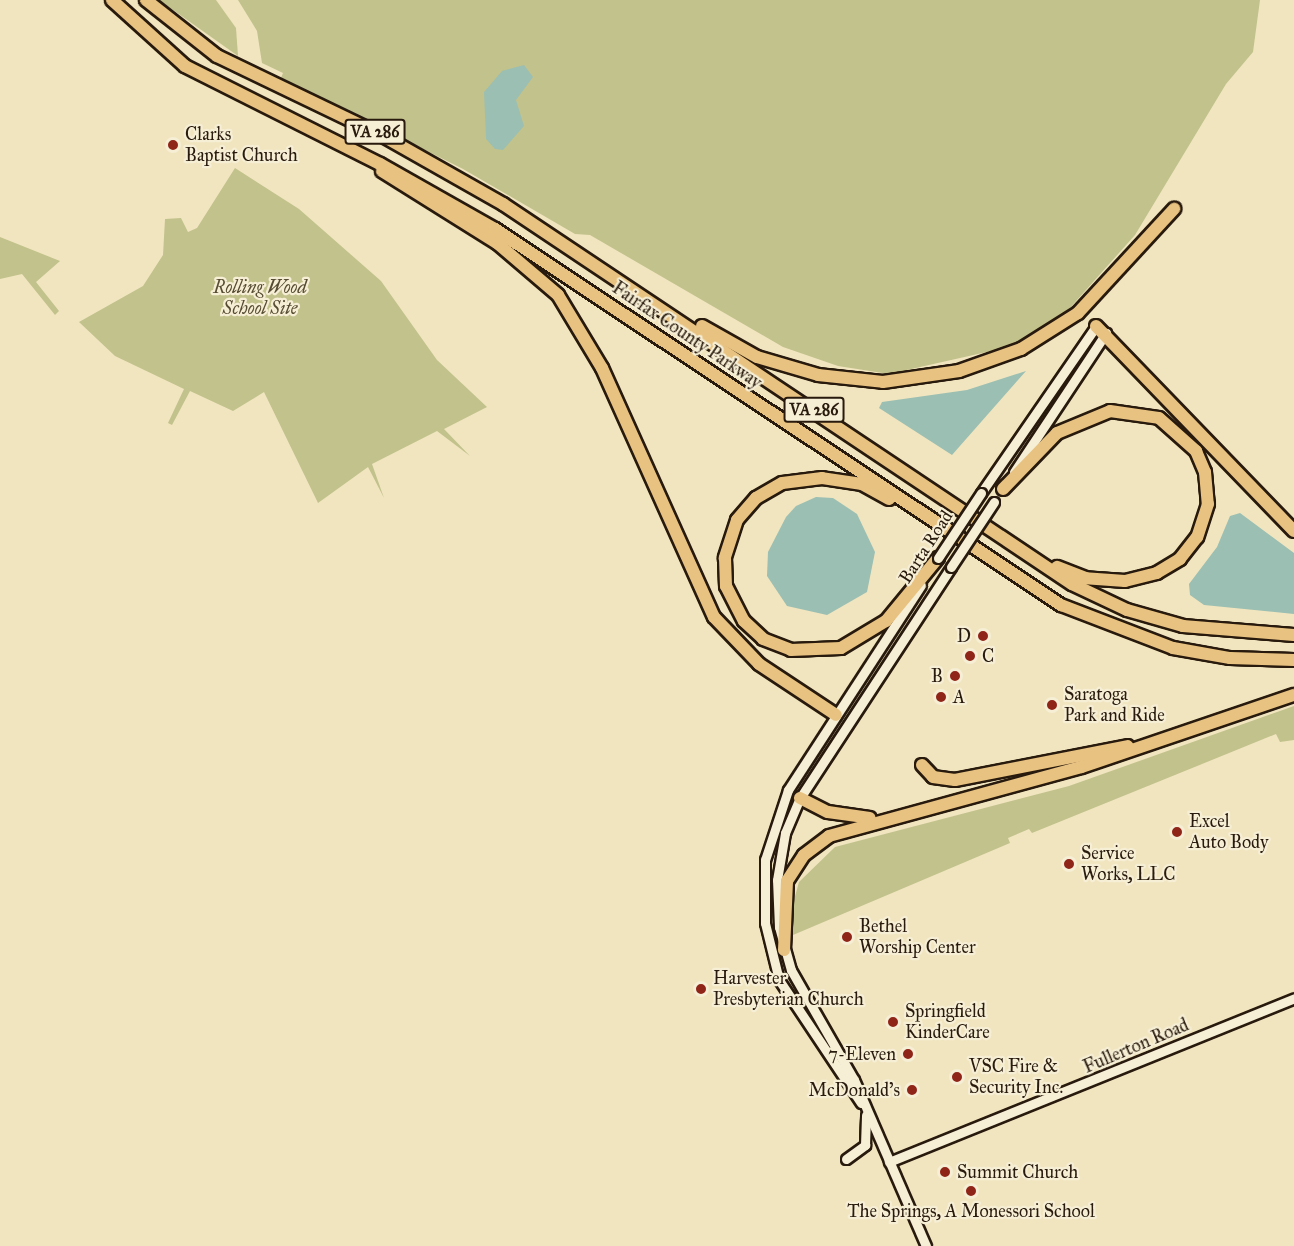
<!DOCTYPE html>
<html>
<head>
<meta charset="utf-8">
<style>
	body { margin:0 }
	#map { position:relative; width:1294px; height:1246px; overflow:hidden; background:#f1e5bf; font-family:"IM FELL Great Primer",serif }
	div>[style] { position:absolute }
	.green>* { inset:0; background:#c2c28c }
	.water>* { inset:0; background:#9bbfb2 }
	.roads { filter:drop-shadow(2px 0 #281a0d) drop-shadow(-2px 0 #281a0d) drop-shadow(0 2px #281a0d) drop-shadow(0 -2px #281a0d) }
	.secondary>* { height:9px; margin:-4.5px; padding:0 4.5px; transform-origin:4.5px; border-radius:4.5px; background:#f6eed5 }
	.highway>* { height:12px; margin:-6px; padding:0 6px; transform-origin:6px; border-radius:6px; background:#e8c280 }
	.bridges { filter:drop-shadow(2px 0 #281a0d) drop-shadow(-2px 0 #281a0d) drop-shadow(0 2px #281a0d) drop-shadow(0 -2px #281a0d) }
	.secondary-bridge>* { height:9px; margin:-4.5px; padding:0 4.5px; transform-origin:4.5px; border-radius:4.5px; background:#f6eed5 }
	.dots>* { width:16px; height:16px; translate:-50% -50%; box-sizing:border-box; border:3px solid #f6eed5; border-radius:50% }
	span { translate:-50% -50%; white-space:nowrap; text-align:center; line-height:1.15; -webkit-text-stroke:4.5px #f6eed5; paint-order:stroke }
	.shield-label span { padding:2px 4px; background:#f6eed5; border:2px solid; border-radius:4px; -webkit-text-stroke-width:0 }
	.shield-label { font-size:16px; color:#281a0d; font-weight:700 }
	.poi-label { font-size:18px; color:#281a0d }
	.left { translate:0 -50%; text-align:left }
	.right { translate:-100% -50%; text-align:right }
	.park-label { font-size:18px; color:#564c33; font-style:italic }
	.street-label { font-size:18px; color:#281a0d }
</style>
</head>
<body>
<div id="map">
	<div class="green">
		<div style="clip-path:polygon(159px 0,216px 0,236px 28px,238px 56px)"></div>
		<div style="clip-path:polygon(238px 0,1260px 0,1253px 52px,1226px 84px,1135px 235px,1069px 309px,1025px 339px,1000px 349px,889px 374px,838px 366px,783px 347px,590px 235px,575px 234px,463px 169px,281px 78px,283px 73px,262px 63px,257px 31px)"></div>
		<div style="clip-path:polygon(235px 168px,299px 209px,381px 281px,437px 360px,487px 407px,444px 429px,470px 456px,437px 431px,372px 464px,384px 498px,368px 467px,318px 503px,264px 392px,233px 411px,190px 391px,172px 425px,168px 423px,184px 389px,115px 356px,79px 322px,143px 286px,163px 255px,165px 219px,181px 218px,188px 232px,197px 228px)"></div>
		<div style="clip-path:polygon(0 237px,60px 261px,36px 282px,59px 311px,55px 315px,22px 274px,0 279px)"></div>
		<div style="clip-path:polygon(1294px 706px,1294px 740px,1280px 742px,1276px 734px,1032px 833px,1029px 829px,1008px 838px,1010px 843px,793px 935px,792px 907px,799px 882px,835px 847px,1069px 786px)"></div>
	</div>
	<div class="water">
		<div style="clip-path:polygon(524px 65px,533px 77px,516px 100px,524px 126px,503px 150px,495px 149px,486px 139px,484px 92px,502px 71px)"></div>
		<div style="clip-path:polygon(1026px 371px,952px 455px,879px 408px,882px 402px,967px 390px)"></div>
		<div style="clip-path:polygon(816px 497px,833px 498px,857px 514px,875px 552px,867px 592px,827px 615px,787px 606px,767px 576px,768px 552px,786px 517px,796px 506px)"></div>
		<div style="clip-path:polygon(1240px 513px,1294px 553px,1294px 614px,1204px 605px,1190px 595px,1189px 584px,1217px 547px,1230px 516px)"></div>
	</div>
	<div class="roads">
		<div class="secondary">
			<div style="left:1014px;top:472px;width:167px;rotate:-56.5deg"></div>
			<div style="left:981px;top:493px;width:203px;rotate:-55.4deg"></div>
			<div style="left:861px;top:1103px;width:148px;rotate:-123.7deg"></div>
			<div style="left:779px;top:980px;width:59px;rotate:-103.8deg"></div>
			<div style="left:765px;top:923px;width:63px;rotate:-90deg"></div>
			<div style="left:765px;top:860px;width:74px;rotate:-71.8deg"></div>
			<div style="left:788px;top:790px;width:244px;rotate:-57deg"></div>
			<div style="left:846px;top:1159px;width:24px;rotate:-36deg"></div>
			<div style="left:865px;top:1145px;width:30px;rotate:-88deg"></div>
			<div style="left:889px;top:1162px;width:437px;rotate:-22deg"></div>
			<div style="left:926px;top:1246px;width:181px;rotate:-113.4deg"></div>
			<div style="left:854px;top:1080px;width:127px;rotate:-119.8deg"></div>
			<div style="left:791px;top:970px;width:45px;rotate:-105.6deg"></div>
			<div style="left:779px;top:927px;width:47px;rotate:-92.4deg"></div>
			<div style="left:777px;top:880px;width:48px;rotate:-80.3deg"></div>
			<div style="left:785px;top:833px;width:38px;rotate:-67deg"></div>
			<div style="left:800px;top:798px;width:276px;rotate:-56.8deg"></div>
		</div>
		<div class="highway">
			<div style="left:112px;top:0;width:98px;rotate:42.1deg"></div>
			<div style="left:185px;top:66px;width:218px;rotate:26.7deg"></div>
			<div style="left:380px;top:164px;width:132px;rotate:29.5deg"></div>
			<div style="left:495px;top:229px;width:680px;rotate:33.6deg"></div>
			<div style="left:1061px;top:605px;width:120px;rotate:21deg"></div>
			<div style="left:1173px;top:648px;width:58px;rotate:10deg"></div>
			<div style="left:1230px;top:658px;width:64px;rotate:1.8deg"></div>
			<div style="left:146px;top:0;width:90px;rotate:38.3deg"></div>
			<div style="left:217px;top:56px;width:184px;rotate:25.7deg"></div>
			<div style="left:383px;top:136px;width:138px;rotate:29.5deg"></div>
			<div style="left:503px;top:204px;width:684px;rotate:33.74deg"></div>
			<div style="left:1072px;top:584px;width:61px;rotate:25.3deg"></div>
			<div style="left:1127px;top:610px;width:58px;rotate:15.9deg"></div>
			<div style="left:1183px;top:626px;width:111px;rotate:4.6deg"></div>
			<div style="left:382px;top:171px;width:136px;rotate:32.1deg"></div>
			<div style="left:497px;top:243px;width:80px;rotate:40.4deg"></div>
			<div style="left:558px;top:295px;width:85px;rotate:58.9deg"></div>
			<div style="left:602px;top:368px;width:273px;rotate:65.8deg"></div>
			<div style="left:714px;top:617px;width:65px;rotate:46.2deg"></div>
			<div style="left:759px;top:664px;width:92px;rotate:33.5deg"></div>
			<div style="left:702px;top:326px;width:63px;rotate:29.4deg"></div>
			<div style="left:757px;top:357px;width:64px;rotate:16.4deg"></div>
			<div style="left:818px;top:375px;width:65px;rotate:6.1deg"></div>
			<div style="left:883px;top:382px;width:77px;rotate:-8.2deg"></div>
			<div style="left:959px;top:371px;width:66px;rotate:-19.5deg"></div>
			<div style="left:1021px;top:349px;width:67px;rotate:-32.3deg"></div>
			<div style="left:1078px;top:313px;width:142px;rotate:-47.3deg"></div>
			<div style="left:1096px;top:326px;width:285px;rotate:46deg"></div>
			<div style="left:1003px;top:489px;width:78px;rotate:-46deg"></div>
			<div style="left:1057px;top:433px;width:57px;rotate:-22.5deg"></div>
			<div style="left:1110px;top:411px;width:49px;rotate:8.1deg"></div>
			<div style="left:1159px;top:418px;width:50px;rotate:41.7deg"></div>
			<div style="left:1196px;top:451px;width:23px;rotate:67deg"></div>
			<div style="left:1205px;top:472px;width:32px;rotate:85deg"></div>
			<div style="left:1208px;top:504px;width:35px;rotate:108deg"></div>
			<div style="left:1197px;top:537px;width:28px;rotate:128deg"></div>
			<div style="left:1180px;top:559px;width:27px;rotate:149deg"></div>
			<div style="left:1157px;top:573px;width:33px;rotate:166deg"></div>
			<div style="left:1125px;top:581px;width:39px;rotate:-176deg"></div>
			<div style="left:1086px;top:578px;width:31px;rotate:-159deg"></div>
			<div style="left:889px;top:499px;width:31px;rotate:-151deg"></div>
			<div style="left:862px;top:484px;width:40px;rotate:-171.5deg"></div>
			<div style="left:822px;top:478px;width:40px;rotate:172.9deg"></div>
			<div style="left:782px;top:483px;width:30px;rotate:150deg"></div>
			<div style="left:756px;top:498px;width:29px;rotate:131deg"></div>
			<div style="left:737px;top:520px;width:40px;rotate:108deg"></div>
			<div style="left:725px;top:558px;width:28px;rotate:88deg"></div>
			<div style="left:726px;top:586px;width:39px;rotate:63deg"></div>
			<div style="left:744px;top:621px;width:26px;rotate:43deg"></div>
			<div style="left:763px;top:639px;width:30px;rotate:21deg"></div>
			<div style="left:791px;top:650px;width:50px;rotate:-2.3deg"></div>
			<div style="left:841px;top:648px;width:52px;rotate:-31deg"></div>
			<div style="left:886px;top:621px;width:82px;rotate:-50.5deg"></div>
			<div style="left:922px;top:765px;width:16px;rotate:47deg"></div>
			<div style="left:933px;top:777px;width:22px;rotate:8deg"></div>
			<div style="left:955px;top:780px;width:176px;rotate:-11.1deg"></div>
			<div style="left:800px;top:798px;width:31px;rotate:27deg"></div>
			<div style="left:828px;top:812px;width:42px;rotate:8.1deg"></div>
			<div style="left:784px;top:950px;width:69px;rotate:-87.5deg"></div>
			<div style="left:787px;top:881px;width:31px;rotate:-57deg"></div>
			<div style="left:804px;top:855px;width:31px;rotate:-37deg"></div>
			<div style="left:829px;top:836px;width:262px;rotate:-15.3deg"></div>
			<div style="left:1082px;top:767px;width:224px;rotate:-18.8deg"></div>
		</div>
	</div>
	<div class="bridges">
		<div class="secondary-bridge">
			<div style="left:938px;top:558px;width:78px;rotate:-56.5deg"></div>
			<div style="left:951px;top:567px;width:78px;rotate:-56.5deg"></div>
		</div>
	</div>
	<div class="dots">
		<div style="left:173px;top:145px;background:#8f2418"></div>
		<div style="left:983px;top:636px;background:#8f2418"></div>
		<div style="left:970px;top:656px;background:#8f2418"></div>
		<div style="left:955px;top:676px;background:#8f2418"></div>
		<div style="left:941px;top:697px;background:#8f2418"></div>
		<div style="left:1052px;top:705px;background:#8f2418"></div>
		<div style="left:1177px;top:832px;background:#8f2418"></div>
		<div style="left:1069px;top:864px;background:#8f2418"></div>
		<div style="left:847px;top:937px;background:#8f2418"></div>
		<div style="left:701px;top:989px;background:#8f2418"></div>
		<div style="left:893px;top:1022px;background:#8f2418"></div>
		<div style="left:908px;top:1054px;background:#8f2418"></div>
		<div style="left:957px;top:1077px;background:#8f2418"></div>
		<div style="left:912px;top:1090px;background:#8f2418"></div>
		<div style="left:945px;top:1172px;background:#8f2418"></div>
		<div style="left:971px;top:1191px;background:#8f2418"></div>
	</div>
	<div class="shield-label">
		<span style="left:375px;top:132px">VA 286</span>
		<span style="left:814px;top:410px">VA 286</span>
	</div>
	<div class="poi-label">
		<span class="left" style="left:185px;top:145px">Clarks<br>Baptist Church</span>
		<span class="right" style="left:971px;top:636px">D</span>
		<span class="left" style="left:982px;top:656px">C</span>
		<span class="right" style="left:943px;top:676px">B</span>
		<span class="left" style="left:1064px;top:705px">Saratoga<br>Park and Ride</span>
		<span class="left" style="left:953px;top:697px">A</span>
		<span class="left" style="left:1189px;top:832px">Excel<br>Auto Body</span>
		<span class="left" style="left:1081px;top:864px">Service<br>Works, LLC</span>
		<span class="left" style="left:859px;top:937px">Bethel<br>Worship Center</span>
		<span class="left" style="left:713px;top:989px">Harvester<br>Presbyterian Church</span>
		<span class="left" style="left:905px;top:1022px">Springfield<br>KinderCare</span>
		<span class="right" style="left:896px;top:1054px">7-Eleven</span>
		<span class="left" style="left:969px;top:1077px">VSC Fire &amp;<br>Security Inc.</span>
		<span class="right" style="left:900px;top:1090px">McDonald's</span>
		<span class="left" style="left:957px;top:1172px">Summit Church</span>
		<span style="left:971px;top:1211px">The Springs, A Monessori School</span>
	</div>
	<div class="park-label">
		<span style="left:260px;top:298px">Rolling Wood<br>School Site</span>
	</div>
	<div class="street-label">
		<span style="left:687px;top:335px;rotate:34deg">Fairfax County Parkway</span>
		<span style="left:926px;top:547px;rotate:-57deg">Barta Road</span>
		<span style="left:1136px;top:1046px;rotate:-23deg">Fullerton Road</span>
	</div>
</div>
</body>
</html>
